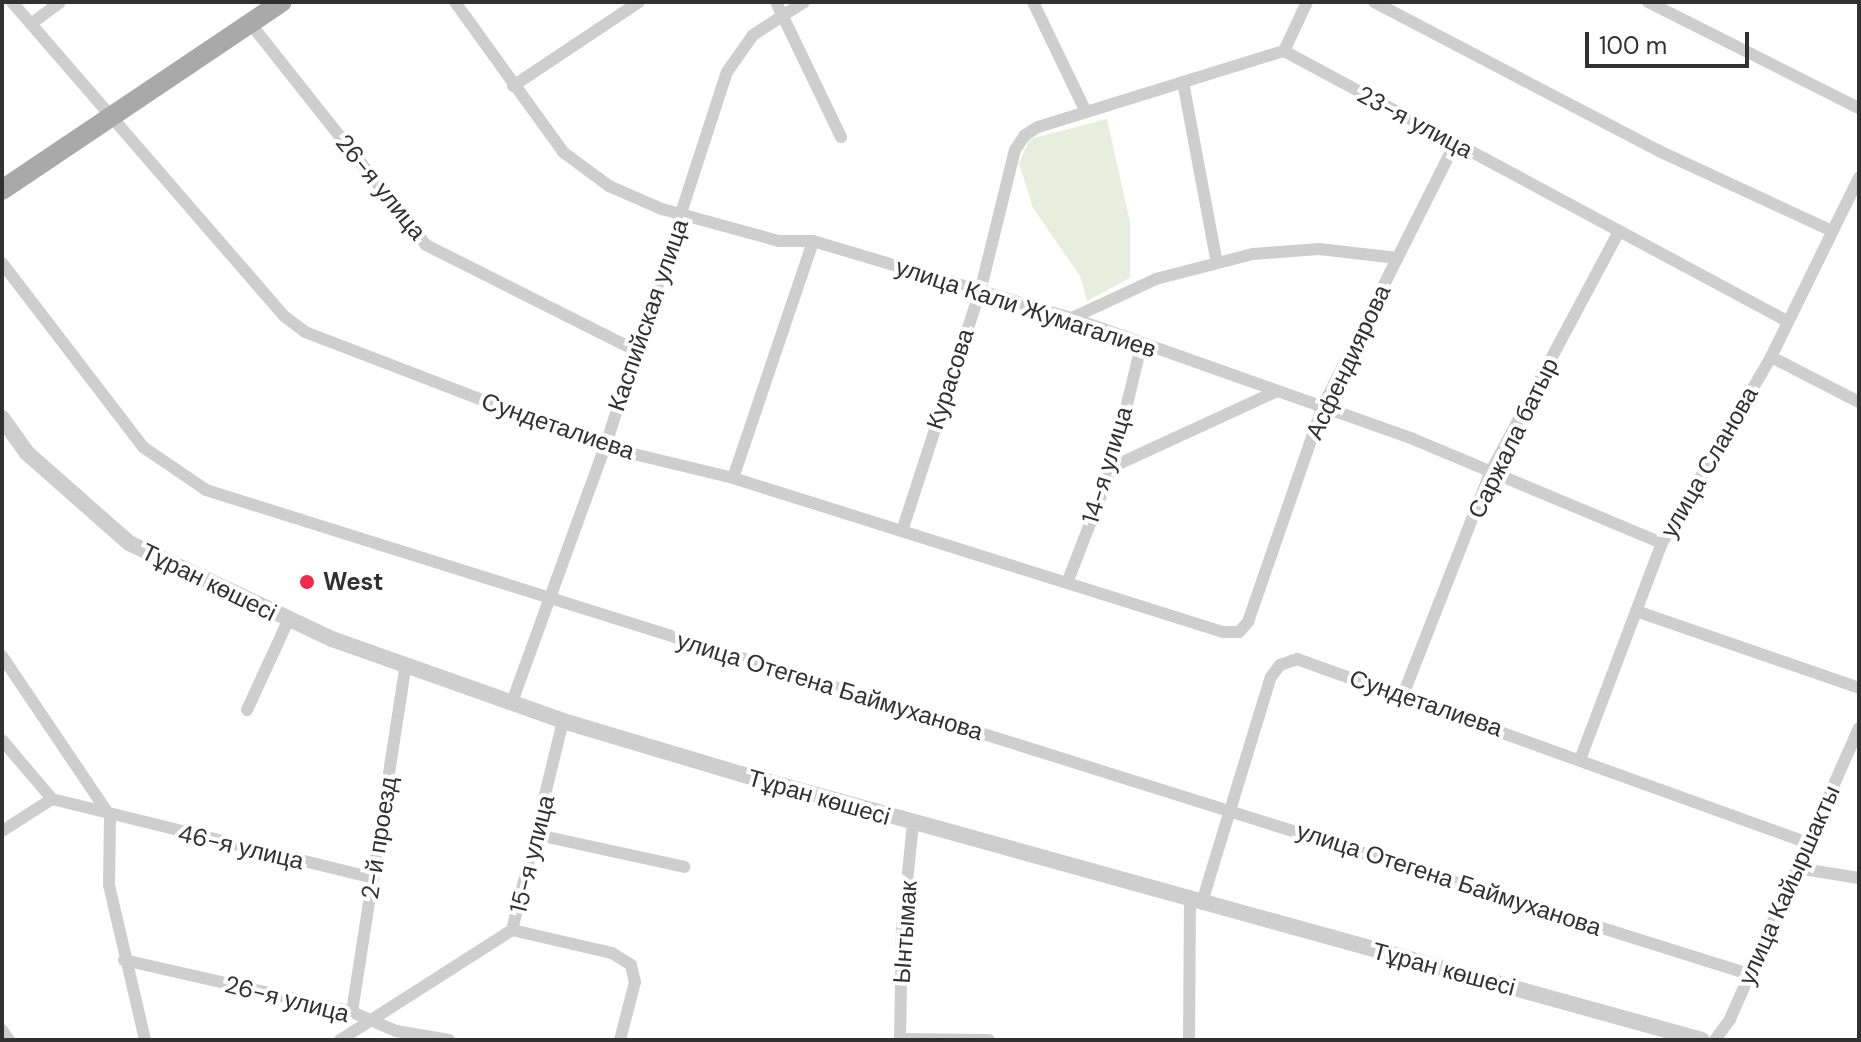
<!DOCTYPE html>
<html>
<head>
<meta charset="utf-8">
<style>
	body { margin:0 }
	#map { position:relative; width:1861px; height:1042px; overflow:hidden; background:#fff; font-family:"DM Sans",sans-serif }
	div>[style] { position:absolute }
	.green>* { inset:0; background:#e8eede }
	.minor>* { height:12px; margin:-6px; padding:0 6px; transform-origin:6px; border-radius:6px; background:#cecece }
	.tertiary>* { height:16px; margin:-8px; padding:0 8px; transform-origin:8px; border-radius:8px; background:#cecece }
	.primary>* { height:20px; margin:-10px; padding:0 10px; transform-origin:10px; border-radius:10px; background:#a9a9a9 }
	.dots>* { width:22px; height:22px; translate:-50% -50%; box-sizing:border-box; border:4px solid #fff; border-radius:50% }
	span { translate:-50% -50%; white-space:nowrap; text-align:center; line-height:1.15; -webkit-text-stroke:8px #fff; paint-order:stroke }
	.street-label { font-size:24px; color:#313131 }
	.poi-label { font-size:24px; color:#313131; font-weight:700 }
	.left { translate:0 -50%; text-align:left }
	.frame { position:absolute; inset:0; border:4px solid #313131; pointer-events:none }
	.scale { position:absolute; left:1585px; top:32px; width:164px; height:36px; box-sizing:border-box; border:4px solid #313131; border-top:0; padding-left:10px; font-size:24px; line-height:28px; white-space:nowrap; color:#313131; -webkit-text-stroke:6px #fff; paint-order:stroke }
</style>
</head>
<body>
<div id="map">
	<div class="green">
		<div style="clip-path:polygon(1107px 119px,1130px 222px,1130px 278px,1087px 301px,1080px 276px,1033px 208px,1019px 163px,1030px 139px)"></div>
	</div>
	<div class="minor">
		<div style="left:12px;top:2px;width:415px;rotate:49.1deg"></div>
		<div style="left:284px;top:316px;width:26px;rotate:37deg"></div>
		<div style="left:305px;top:332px;width:321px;rotate:21deg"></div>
		<div style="left:605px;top:447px;width:132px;rotate:13.6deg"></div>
		<div style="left:733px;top:478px;width:514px;rotate:17.45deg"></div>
		<div style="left:1223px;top:632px;width:16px"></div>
		<div style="left:1239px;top:632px;width:13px;rotate:-48deg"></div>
		<div style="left:1248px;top:622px;width:226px;rotate:-70.9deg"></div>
		<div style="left:1322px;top:408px;width:297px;rotate:-63.3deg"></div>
		<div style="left:455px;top:2px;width:185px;rotate:54.2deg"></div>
		<div style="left:563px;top:152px;width:57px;rotate:36.5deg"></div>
		<div style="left:609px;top:186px;width:58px;rotate:23.5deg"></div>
		<div style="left:662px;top:209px;width:121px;rotate:15.3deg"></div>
		<div style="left:779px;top:241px;width:34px"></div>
		<div style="left:813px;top:241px;width:270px;rotate:16.6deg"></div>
		<div style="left:1072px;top:318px;width:362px;rotate:19.5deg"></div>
		<div style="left:1413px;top:439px;width:270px;rotate:22.7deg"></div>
		<div style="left:776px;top:2px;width:150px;rotate:64.3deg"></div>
		<div style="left:1033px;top:2px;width:122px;rotate:64.3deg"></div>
		<div style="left:1374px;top:2px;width:322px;rotate:27.6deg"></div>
		<div style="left:1659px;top:151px;width:191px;rotate:24.8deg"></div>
		<div style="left:1648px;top:2px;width:236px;rotate:26.7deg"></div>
		<div style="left:250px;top:23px;width:283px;rotate:51.6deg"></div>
		<div style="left:426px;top:245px;width:234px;rotate:26.7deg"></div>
		<div style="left:31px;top:24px;width:36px;rotate:-37deg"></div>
		<div style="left:1284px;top:51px;width:54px;rotate:-64.9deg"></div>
		<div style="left:1183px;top:82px;width:184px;rotate:79.4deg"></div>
		<div style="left:513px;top:86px;width:151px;rotate:-33.7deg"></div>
		<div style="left:2px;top:263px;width:232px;rotate:52.5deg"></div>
		<div style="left:143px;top:447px;width:76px;rotate:34.3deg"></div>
		<div style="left:206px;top:490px;width:1617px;rotate:17.42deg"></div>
		<div style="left:1072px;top:318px;width:93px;rotate:-24.9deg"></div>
		<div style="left:1156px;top:279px;width:100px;rotate:-14.5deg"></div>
		<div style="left:1253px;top:254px;width:66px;rotate:-4.3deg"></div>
		<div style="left:1319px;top:249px;width:79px;rotate:6.6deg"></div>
		<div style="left:1771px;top:357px;width:99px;rotate:27.1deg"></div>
		<div style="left:1112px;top:467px;width:179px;rotate:-24.7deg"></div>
		<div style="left:733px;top:478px;width:250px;rotate:-71.3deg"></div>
		<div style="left:902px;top:531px;width:256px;rotate:-72deg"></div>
		<div style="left:981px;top:288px;width:142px;rotate:-76.2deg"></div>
		<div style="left:1015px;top:150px;width:18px;rotate:-56deg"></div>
		<div style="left:1025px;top:135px;width:15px;rotate:-32deg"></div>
		<div style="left:1038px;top:127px;width:257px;rotate:-17.2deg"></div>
		<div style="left:1284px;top:51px;width:571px;rotate:28.23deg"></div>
		<div style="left:1067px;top:583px;width:124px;rotate:-68.8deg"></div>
		<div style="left:1112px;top:467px;width:124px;rotate:-76.5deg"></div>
		<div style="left:1636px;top:611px;width:236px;rotate:19deg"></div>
		<div style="left:2px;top:656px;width:193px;rotate:56deg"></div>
		<div style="left:1403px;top:695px;width:238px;rotate:-68.6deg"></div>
		<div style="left:1490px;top:473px;width:274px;rotate:-61.9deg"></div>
		<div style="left:512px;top:702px;width:271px;rotate:-70deg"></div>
		<div style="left:605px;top:447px;width:394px;rotate:-72deg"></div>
		<div style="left:727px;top:72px;width:45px;rotate:-54.9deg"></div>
		<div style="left:753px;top:35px;width:61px;rotate:-32.9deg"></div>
		<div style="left:247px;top:710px;width:98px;rotate:-65.3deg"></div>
		<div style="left:563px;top:721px;width:215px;rotate:103.7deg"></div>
		<div style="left:512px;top:930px;width:103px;rotate:13deg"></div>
		<div style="left:612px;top:953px;width:22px;rotate:32deg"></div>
		<div style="left:631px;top:965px;width:17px;rotate:77deg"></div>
		<div style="left:635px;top:982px;width:60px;rotate:104.5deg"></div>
		<div style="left:2px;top:740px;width:77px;rotate:49.7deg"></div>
		<div style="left:52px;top:799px;width:331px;rotate:13.8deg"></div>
		<div style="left:1581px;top:757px;width:229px;rotate:-69.3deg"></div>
		<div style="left:1662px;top:543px;width:216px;rotate:-59.6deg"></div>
		<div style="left:1771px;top:357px;width:200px;rotate:-63.9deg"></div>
		<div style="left:110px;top:816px;width:69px;rotate:90.8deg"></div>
		<div style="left:109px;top:885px;width:159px;rotate:76.9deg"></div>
		<div style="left:2px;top:831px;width:59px;rotate:-32.6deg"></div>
		<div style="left:538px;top:835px;width:150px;rotate:12.3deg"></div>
		<div style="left:1796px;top:868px;width:64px;rotate:9deg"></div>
		<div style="left:1202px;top:902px;width:235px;rotate:-73deg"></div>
		<div style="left:1271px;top:677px;width:15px;rotate:-53deg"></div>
		<div style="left:1280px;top:665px;width:18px;rotate:-19deg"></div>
		<div style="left:1297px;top:659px;width:543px;rotate:19.8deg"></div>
		<div style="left:124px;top:960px;width:234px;rotate:12.8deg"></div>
		<div style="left:352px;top:1012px;width:48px;rotate:23.4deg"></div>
		<div style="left:396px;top:1031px;width:54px;rotate:9.6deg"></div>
		<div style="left:352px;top:1012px;width:351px;rotate:-81.2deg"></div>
		<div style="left:2px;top:1030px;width:12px;rotate:55deg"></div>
		<div style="left:900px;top:1039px;width:89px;rotate:0.6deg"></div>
		<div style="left:340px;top:1040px;width:204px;rotate:-32.6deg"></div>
		<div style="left:900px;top:1040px;width:110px;rotate:-89deg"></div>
		<div style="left:902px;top:930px;width:107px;rotate:-84.1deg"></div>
		<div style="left:1189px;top:1040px;width:141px;rotate:-89.6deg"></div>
		<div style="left:1715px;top:1040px;width:26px;rotate:-54deg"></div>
		<div style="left:1730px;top:1019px;width:318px;rotate:-66.1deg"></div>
	</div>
	<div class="tertiary">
		<div style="left:2px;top:418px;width:43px;rotate:54.5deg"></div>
		<div style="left:27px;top:453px;width:136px;rotate:41.4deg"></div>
		<div style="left:129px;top:543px;width:225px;rotate:25.3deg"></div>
		<div style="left:332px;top:639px;width:245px;rotate:19.5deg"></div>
		<div style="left:563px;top:721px;width:186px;rotate:16.6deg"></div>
		<div style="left:741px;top:774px;width:997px;rotate:15.47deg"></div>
	</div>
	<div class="primary">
		<div style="left:2px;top:190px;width:337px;rotate:-33.9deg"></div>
	</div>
	<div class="dots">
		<div style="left:307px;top:582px;background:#f02a49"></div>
	</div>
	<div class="street-label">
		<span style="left:1415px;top:122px;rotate:28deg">23-я улица</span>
		<span style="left:381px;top:187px;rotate:51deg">26-я улица</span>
		<span style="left:1026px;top:308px;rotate:18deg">улица Кали Жумагалиев</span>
		<span style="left:648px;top:315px;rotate:-71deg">Каспийская улица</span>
		<span style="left:1348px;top:362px;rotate:-65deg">Асфендиярова</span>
		<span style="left:950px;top:379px;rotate:-72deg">Курасова</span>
		<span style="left:558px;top:426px;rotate:19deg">Сундеталиева</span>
		<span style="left:1513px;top:438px;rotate:-64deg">Саржала батыр</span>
		<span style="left:1709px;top:462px;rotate:-60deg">улица Сланова</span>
		<span style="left:1107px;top:465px;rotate:-73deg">14-я улица</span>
		<span style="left:209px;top:582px;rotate:26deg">Тұран көшесі</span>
		<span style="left:830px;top:686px;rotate:17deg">улица Отегена Баймуханова</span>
		<span style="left:1426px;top:703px;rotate:19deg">Сундеталиева</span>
		<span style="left:819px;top:797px;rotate:16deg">Тұран көшесі</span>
		<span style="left:379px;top:838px;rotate:-81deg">2-й проезд</span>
		<span style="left:241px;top:847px;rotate:13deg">46-я улица</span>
		<span style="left:532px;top:854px;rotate:-76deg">15-я улица</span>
		<span style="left:1449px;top:879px;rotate:18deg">улица Отегена Баймуханова</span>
		<span style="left:1789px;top:885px;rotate:-66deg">улица Кайыршакты</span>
		<span style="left:905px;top:932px;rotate:-86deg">Ынтымак</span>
		<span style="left:1444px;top:969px;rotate:15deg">Тұран көшесі</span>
		<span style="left:287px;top:999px;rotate:14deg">26-я улица</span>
	</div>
	<div class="poi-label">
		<span class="left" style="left:323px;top:582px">West</span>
	</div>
	<div class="frame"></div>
	<div class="scale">100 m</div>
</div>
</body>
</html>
